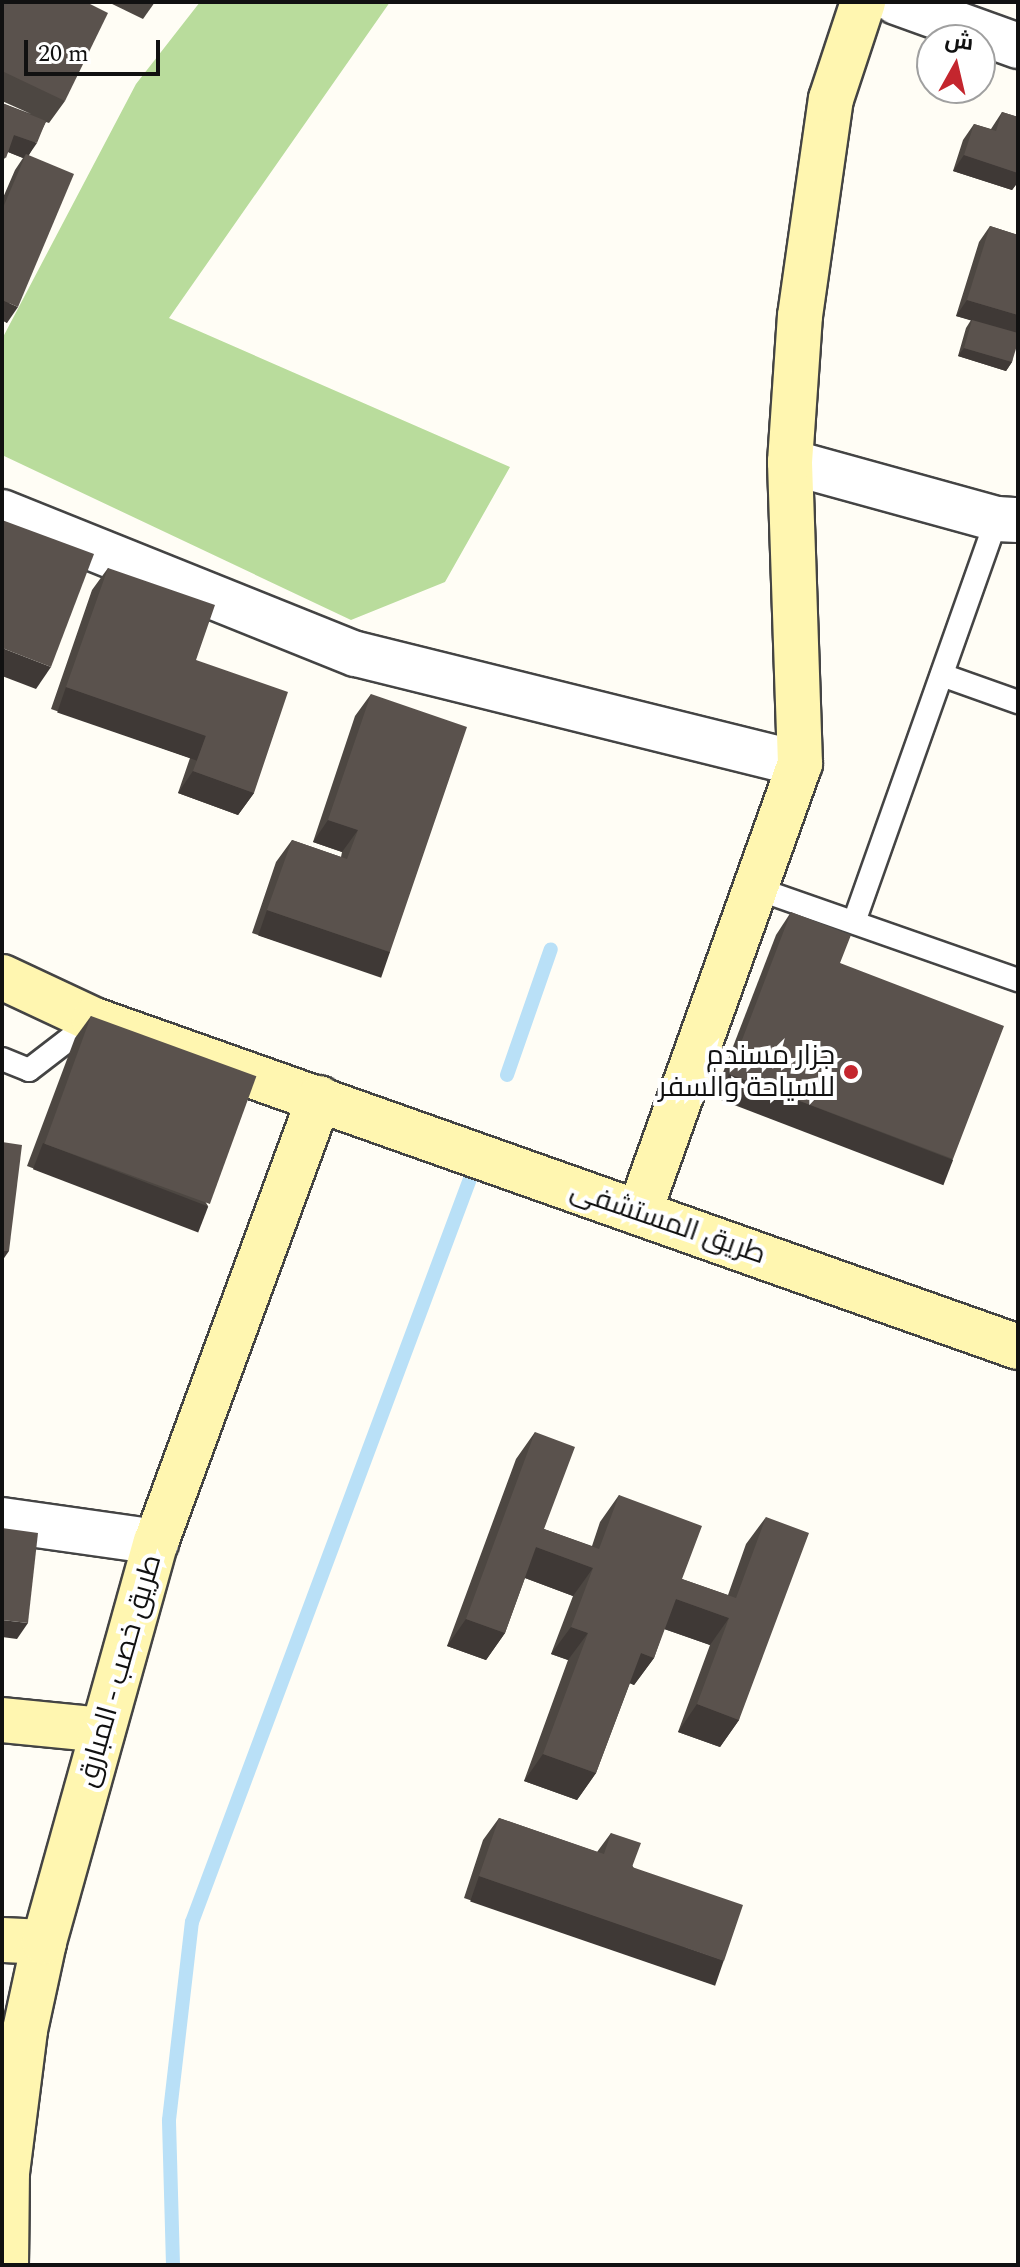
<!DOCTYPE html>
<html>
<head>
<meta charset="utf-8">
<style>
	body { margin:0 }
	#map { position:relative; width:1020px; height:2267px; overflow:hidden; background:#fffdf5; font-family:Spectral,Cairo,serif }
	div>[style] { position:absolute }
	.forest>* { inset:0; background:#b9dc9c }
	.stream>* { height:14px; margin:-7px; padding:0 7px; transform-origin:7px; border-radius:7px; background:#b9e0f7 }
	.roads { filter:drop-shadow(2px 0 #444) drop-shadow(-2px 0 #444) drop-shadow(0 2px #444) drop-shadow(0 -2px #444) }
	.lane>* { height:22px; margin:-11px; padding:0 11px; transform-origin:11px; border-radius:11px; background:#fff }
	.street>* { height:44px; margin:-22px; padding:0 22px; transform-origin:22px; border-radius:22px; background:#fff }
	.secondary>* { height:44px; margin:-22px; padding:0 22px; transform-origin:22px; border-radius:22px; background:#fff6b0 }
	.wall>* { inset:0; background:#4d4742 }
	.shaded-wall>* { inset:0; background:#3f3936; transform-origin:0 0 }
	.building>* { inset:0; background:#5a524d; transform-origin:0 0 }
	.dots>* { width:22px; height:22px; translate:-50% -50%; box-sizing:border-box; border:4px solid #fff; border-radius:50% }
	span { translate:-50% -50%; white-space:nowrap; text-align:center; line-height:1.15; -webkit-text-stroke:8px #fff; paint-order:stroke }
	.poi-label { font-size:28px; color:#111 }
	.right { translate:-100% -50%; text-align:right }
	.street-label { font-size:28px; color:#111 }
	.frame { position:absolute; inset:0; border:4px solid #111; pointer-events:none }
	.north { position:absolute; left:916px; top:24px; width:80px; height:80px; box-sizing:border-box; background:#fff; border:2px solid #a0a0a0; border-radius:50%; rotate:8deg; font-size:22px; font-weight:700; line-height:32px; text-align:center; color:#111 }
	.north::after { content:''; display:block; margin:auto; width:28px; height:36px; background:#c4262e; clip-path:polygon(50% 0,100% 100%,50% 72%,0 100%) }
	.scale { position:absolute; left:24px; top:40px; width:136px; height:36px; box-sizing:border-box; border:4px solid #111; border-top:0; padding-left:10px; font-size:24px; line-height:28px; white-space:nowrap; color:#111; -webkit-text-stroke:6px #fff; paint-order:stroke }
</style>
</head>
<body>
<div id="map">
	<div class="forest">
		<div style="clip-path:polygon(200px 2px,390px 2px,169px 318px,510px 467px,445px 582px,351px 620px,2px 455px,2px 339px,136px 84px)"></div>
	</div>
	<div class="stream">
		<div style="left:507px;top:1075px;width:133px;rotate:-70.8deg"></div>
		<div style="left:173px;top:2265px;width:145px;rotate:-91.6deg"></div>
		<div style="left:169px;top:2120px;width:199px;rotate:-83.4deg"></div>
		<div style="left:192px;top:1922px;width:805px;rotate:-69.49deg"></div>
	</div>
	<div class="roads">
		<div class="lane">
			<div style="left:942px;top:675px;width:81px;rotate:19.6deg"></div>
			<div style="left:755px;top:888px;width:279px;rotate:19.3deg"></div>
			<div style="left:854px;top:922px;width:428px;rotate:-70.5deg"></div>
			<div style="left:2px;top:1059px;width:29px;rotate:22deg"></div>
			<div style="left:29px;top:1070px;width:82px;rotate:-37.6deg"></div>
		</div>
		<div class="street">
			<div style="left:896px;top:2px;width:130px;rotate:19.8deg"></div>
			<div style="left:790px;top:462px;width:215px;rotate:15.4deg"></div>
			<div style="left:997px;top:519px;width:21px;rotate:3deg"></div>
			<div style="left:2px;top:512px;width:381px;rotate:21.9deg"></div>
			<div style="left:356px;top:654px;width:457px;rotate:13.9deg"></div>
			<div style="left:2px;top:1520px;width:156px;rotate:8.1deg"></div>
		</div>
		<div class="secondary">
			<div style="left:2px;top:977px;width:102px;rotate:25.1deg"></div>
			<div style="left:94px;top:1020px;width:980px;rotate:19.49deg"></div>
			<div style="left:639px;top:1213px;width:477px;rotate:-70.3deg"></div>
			<div style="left:800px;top:764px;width:302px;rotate:-91.9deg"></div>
			<div style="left:790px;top:462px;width:146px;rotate:-86.1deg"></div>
			<div style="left:800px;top:316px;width:219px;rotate:-81.9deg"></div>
			<div style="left:831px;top:99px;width:102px;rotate:-71.7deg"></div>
			<div style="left:2px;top:1720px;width:101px;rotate:5.7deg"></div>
			<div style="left:2px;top:1940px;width:42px;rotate:2.7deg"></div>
			<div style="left:6px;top:2265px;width:92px;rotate:-89.4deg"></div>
			<div style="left:7px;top:2173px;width:144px;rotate:-82.8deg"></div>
			<div style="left:25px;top:2030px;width:90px;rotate:-77.8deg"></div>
			<div style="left:44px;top:1942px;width:415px;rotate:-74.4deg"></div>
			<div style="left:156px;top:1542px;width:473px;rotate:-69.8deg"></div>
		</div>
	</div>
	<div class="wall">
		<div style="clip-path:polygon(2px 2px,65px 101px,49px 123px,46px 122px,29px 155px,7px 323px,2px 320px,2px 200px,15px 170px,23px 158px,8px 152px,2px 163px,2px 103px,31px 114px,2px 101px)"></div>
		<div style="clip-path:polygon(108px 2px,155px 2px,143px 19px)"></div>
		<div style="clip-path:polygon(1002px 112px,1018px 117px,1018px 182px,1012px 190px,953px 171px,963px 140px,974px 124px,991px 129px)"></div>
		<div style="clip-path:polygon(990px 226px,1018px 235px,1018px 331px,1016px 333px,1012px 362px,1006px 371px,958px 356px,966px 328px,971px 320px,956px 316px,979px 242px)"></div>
		<div style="clip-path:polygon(108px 568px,196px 660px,254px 793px,238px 815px,178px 793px,190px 758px,51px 709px,92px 590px)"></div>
		<div style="clip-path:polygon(371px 694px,390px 952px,375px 974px,252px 933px,276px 862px,292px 840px,341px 857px,342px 852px,313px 842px,355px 716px)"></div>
		<div style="clip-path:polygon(791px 912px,840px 963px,953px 1159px,937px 1182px,714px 1096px,776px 935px)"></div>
		<div style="clip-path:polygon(91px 1016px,208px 1206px,192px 1228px,27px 1166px,75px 1038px)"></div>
		<div style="clip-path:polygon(535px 1432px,544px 1529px,592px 1546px,600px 1522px,619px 1495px,682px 1579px,728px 1595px,746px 1544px,766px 1517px,739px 1720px,720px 1747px,678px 1732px,710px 1645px,664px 1629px,654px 1658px,634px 1685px,630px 1683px,596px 1773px,577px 1800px,524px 1781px,568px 1660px,551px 1654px,573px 1596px,525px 1578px,505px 1633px,486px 1660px,447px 1646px,516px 1459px)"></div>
		<div style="clip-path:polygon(499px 1818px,597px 1852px,611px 1833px,709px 1983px,464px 1898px,483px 1840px)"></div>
	</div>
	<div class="shaded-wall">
		<div style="clip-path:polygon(14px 135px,37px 143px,26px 159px,26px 154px,23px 158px,3px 150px)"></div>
		<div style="clip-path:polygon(964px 155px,1018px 173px,1018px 182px,1012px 190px,953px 171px)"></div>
		<div style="clip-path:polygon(2px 300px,18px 307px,7px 323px,2px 320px)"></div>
		<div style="clip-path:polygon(967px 300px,1018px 315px,1018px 331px,1016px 334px,956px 316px)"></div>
		<div style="clip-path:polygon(964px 348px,1012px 362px,1006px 371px,958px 356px)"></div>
		<div style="clip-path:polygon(2px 648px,51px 667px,36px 689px,2px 676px)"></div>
		<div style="left:66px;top:687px;width:148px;height:27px;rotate:19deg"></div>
		<div style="clip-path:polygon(193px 771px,254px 793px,238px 815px,178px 793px)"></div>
		<div style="clip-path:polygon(328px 820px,358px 830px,342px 852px,313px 842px)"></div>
		<div style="left:267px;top:910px;width:130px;height:27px;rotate:19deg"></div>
		<div style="left:729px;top:1074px;width:240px;height:27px;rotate:21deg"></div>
		<div style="left:43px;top:1143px;width:177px;height:28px;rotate:21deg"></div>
		<div style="clip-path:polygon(2px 1251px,9px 1251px,2px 1261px)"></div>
		<div style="clip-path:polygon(536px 1547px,593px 1568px,573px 1596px,517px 1575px)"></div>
		<div style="clip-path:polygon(676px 1599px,729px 1618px,710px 1645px,656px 1626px)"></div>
		<div style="clip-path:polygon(466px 1619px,505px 1633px,486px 1660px,447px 1646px)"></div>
		<div style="clip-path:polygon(2px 1620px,28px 1623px,17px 1639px,2px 1637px)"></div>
		<div style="clip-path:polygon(571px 1627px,588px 1633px,568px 1660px,551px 1654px)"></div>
		<div style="clip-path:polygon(641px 1653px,654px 1658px,634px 1685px,622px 1680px)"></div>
		<div style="clip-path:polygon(697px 1704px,739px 1720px,720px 1747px,678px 1732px)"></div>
		<div style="clip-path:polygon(543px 1754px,596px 1773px,577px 1800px,524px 1781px)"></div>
		<div style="left:479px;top:1876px;width:259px;height:27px;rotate:19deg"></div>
	</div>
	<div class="building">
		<div style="clip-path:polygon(2px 2px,86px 2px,108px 13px,65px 101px,2px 71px)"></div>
		<div style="clip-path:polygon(2px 103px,46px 121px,37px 143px,14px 135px,6px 158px,2px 156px)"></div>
		<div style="clip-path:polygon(1002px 112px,1018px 117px,1018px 173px,964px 155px,974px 124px,996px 131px)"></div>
		<div style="clip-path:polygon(26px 154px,74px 174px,18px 307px,2px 300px,2px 210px)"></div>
		<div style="clip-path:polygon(990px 226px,1018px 235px,1018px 315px,967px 300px)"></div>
		<div style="clip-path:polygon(972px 320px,1018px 333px,1018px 342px,1012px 362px,964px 348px)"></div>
		<div style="clip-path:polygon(2px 520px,94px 554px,51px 667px,2px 648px)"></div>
		<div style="clip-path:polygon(108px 568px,215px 605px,196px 660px,288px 692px,254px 793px,193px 771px,206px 736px,66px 687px)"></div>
		<div style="clip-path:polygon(371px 694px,467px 727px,390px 952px,267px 910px,292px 840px,347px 859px,358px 830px,328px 820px)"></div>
		<div style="clip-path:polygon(791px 912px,851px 935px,840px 963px,1004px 1026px,953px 1159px,729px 1074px)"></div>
		<div style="left:91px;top:1016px;width:176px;height:136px;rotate:20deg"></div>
		<div style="clip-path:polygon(2px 1142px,22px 1145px,9px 1251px,2px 1251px)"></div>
		<div style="clip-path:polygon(535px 1432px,575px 1447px,544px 1529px,599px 1549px,619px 1495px,702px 1526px,682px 1579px,736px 1598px,766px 1517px,809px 1533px,739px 1720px,697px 1704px,729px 1618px,676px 1599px,654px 1658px,641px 1653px,596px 1773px,543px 1754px,588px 1633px,571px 1627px,593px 1568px,536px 1547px,505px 1633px,466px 1619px)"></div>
		<div style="clip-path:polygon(2px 1528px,38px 1533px,28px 1623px,2px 1620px)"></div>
		<div style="clip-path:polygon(499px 1818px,604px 1854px,611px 1833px,641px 1843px,632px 1867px,743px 1905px,724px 1961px,479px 1876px)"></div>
	</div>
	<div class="dots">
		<div style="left:851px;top:1072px;background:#c4262e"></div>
	</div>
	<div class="poi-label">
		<span class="right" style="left:835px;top:1072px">جزار مسندم<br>للسياحة والسفر</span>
	</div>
	<div class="street-label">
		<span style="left:668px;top:1223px;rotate:19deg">طريق المستشفى</span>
		<span style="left:120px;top:1671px;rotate:-74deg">طريق خصب - المبارق</span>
	</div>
	<div class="frame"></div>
	<div class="north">ش</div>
	<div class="scale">20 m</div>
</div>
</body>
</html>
